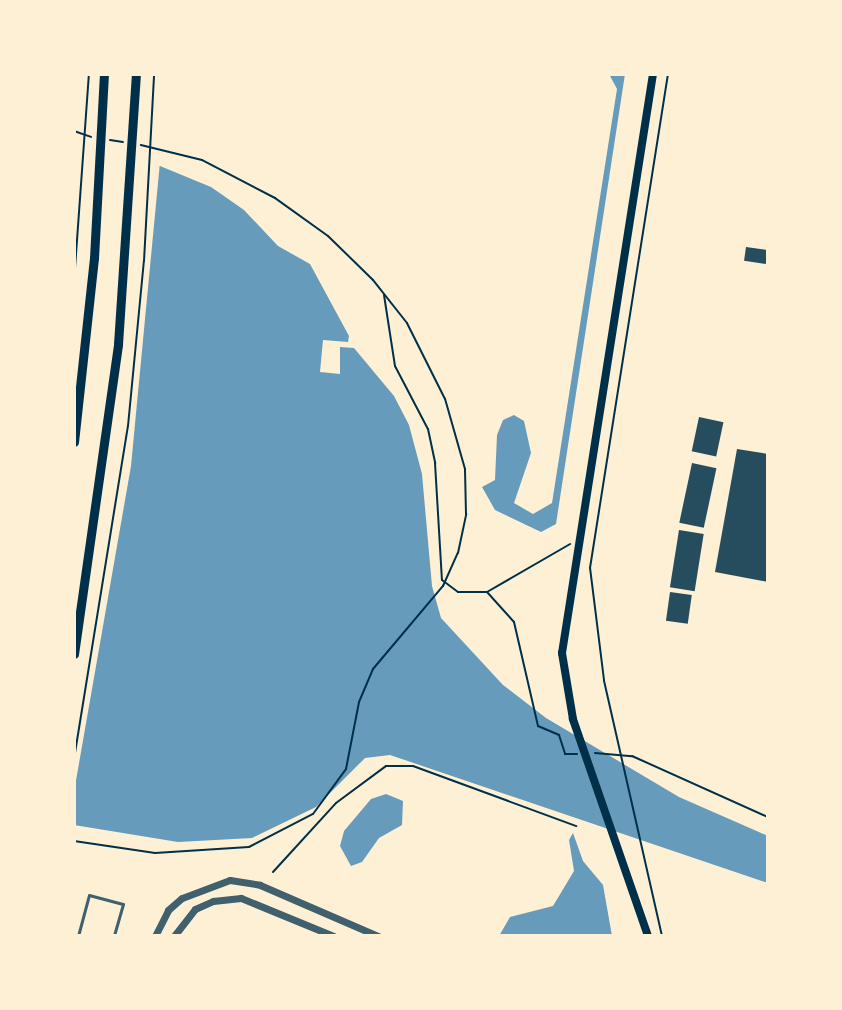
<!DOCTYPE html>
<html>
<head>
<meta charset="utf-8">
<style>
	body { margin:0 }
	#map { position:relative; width:842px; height:1010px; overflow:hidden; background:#fdf0d5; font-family:Raleway,sans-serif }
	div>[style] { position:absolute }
	.water>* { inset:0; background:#669bbc }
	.pier>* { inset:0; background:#fdf0d5 }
	.building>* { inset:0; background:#264d5e; transform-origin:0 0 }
	.path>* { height:2px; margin:-1px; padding:0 1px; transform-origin:1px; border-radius:1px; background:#003049 }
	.service>* { height:3px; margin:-1.5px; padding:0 1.5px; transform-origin:1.5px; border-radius:1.5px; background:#3f606c }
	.tertiary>* { height:7px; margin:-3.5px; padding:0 3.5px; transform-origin:3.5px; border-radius:3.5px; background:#3f606c }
	.secondary>* { height:8px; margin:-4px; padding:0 4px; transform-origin:4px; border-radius:4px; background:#003049 }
	.primary>* { height:9px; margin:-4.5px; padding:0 4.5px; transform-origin:4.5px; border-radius:4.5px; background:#003049 }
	span { translate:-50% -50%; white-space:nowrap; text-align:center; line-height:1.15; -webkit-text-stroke:6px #fdf0d5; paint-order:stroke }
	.frame { position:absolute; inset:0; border:76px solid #fdf0d5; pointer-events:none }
</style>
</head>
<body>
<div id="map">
	<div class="water">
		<div style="clip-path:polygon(609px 74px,625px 74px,556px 524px,541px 532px,495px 510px,482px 487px,495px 480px,497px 435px,503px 420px,514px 415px,524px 421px,531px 453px,514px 503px,533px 514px,552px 503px,617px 89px)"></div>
		<div style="clip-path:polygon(74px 143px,160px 166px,211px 187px,244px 210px,278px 246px,310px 264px,349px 336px,348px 342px,323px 340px,320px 372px,340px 374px,340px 347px,354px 348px,394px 396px,409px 425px,422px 474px,432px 586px,441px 618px,503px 685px,546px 718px,679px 797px,768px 836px,768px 883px,390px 755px,365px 758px,316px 807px,252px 838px,178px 842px,74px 825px)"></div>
		<div style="clip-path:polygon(386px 794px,403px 801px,402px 825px,379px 838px,362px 862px,351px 866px,340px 846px,344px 831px,371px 799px)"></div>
		<div style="clip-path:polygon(573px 833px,583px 861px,603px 885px,612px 936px,499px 936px,510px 917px,553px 906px,574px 871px,569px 840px)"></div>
	</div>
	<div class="pier">
		<div style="clip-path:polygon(75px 139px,160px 162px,131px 466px,74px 792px)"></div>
	</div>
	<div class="building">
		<div style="left:746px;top:247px;width:22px;height:14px;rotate:8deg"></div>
		<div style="left:699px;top:417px;width:25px;height:35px;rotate:12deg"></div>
		<div style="clip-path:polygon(737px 449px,768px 454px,768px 582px,715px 572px)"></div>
		<div style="left:692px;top:463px;width:25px;height:61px;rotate:12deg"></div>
		<div style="left:679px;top:530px;width:25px;height:58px;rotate:9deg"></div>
		<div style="left:670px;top:592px;width:22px;height:29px;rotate:8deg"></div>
	</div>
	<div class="path">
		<div style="left:74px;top:131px;width:18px;rotate:19deg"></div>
		<div style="left:110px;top:140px;width:13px;rotate:9deg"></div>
		<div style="left:74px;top:282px;width:209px;rotate:-85.9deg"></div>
		<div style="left:384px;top:295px;width:72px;rotate:81.2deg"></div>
		<div style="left:395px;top:366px;width:71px;rotate:62.4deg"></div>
		<div style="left:428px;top:429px;width:35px;rotate:78deg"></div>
		<div style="left:435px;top:463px;width:117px;rotate:86.6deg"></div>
		<div style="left:442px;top:580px;width:20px;rotate:37deg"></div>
		<div style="left:458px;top:592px;width:29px"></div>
		<div style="left:487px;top:592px;width:96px;rotate:-30deg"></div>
		<div style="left:487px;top:592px;width:40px;rotate:48deg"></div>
		<div style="left:514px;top:622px;width:107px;rotate:77deg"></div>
		<div style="left:538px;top:726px;width:23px;rotate:23deg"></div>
		<div style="left:559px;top:735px;width:20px;rotate:72deg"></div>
		<div style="left:565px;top:754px;width:12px"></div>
		<div style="left:595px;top:753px;width:37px;rotate:5deg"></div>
		<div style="left:632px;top:756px;width:149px;rotate:24.2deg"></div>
		<div style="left:74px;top:759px;width:337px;rotate:-80.8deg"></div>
		<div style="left:128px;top:426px;width:166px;rotate:-84.5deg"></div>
		<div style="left:144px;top:261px;width:187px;rotate:-86.9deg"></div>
		<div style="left:74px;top:841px;width:82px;rotate:8.4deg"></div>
		<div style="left:155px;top:853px;width:94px;rotate:-3.7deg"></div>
		<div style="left:249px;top:847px;width:72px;rotate:-27.3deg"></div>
		<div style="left:313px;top:814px;width:56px;rotate:-53.7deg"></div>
		<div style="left:346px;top:769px;width:68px;rotate:-79deg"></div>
		<div style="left:359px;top:702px;width:36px;rotate:-67deg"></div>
		<div style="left:373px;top:669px;width:109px;rotate:-49.9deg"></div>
		<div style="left:443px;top:586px;width:36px;rotate:-66deg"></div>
		<div style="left:458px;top:553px;width:40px;rotate:-78deg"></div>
		<div style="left:466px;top:514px;width:45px;rotate:-91.3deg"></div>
		<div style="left:465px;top:469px;width:73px;rotate:-105.9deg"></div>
		<div style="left:445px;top:399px;width:85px;rotate:-116.6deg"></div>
		<div style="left:407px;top:323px;width:55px;rotate:-128.3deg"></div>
		<div style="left:373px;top:280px;width:63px;rotate:-135.6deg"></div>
		<div style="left:328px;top:236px;width:65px;rotate:-144.4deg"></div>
		<div style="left:275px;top:198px;width:82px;rotate:-152.5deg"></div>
		<div style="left:202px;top:160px;width:63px;rotate:-166.2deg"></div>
		<div style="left:273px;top:872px;width:93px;rotate:-47.6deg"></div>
		<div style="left:336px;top:803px;width:62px;rotate:-36.5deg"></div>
		<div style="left:386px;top:766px;width:27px"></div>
		<div style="left:413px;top:766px;width:174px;rotate:20.2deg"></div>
		<div style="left:662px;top:936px;width:262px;rotate:-102.8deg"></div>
		<div style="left:604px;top:680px;width:113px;rotate:-97.1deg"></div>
		<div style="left:590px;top:568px;width:500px;rotate:-81.03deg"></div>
	</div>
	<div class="service">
		<div style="left:78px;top:936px;width:42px;rotate:-75deg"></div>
		<div style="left:89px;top:895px;width:35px;rotate:15deg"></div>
		<div style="left:123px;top:904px;width:33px;rotate:106deg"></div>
	</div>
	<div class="tertiary">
		<div style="left:155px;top:936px;width:29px;rotate:-63deg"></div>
		<div style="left:168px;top:910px;width:18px;rotate:-41deg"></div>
		<div style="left:182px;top:898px;width:51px;rotate:-20.6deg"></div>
		<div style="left:230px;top:880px;width:30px;rotate:9deg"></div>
		<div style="left:260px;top:885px;width:129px;rotate:23.4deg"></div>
		<div style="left:174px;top:936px;width:34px;rotate:-52deg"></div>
		<div style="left:195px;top:909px;width:20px;rotate:-24deg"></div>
		<div style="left:213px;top:901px;width:28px;rotate:-6deg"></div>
		<div style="left:241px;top:898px;width:100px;rotate:22.4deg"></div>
	</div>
	<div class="secondary">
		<div style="left:648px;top:936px;width:230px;rotate:-109.1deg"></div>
		<div style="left:573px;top:719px;width:67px;rotate:-99.5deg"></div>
		<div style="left:562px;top:653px;width:586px;rotate:-81.07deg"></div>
	</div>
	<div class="primary">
		<div style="left:74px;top:442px;width:185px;rotate:-83.8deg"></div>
		<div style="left:94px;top:258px;width:184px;rotate:-86.9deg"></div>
		<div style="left:74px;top:654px;width:313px;rotate:-81.9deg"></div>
		<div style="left:118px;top:344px;width:271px;rotate:-86.2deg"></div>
	</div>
	<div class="frame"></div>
</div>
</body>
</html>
